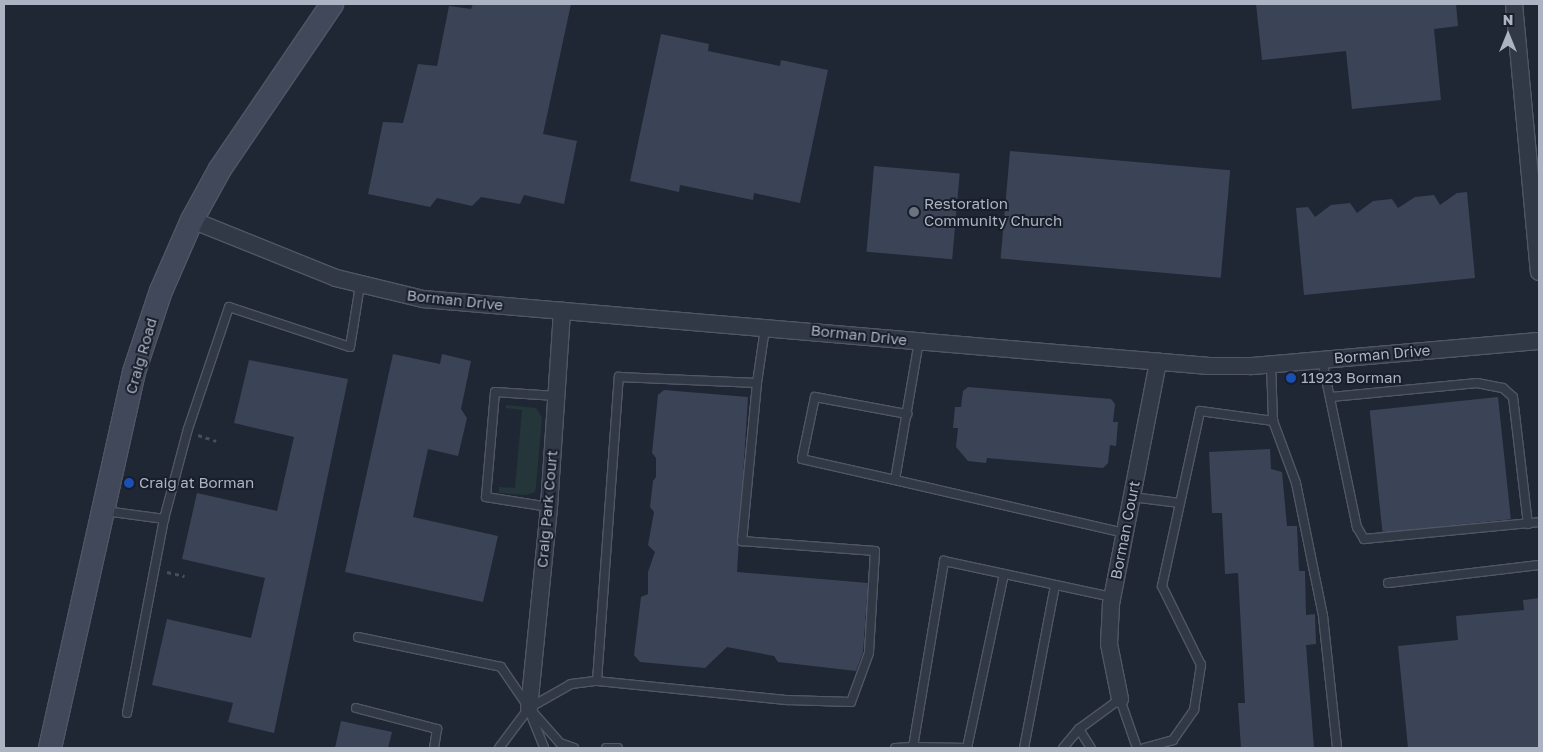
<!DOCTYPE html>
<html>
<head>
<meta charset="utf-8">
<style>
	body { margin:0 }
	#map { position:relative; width:1543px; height:752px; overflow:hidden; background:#1f2735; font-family:"Golos Text",sans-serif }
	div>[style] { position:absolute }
	.green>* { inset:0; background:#243639 }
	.building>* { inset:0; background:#3b4456; transform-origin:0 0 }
	.path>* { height:3px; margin-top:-1.5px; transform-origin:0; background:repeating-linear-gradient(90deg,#405256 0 4px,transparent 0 8px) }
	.roads { filter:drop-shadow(1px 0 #505664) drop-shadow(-1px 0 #505664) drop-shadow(0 1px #505664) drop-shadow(0 -1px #505664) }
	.service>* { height:8px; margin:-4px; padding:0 4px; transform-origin:4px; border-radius:4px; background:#323946 }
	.minor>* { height:16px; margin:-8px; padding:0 8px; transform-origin:8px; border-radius:8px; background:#323946 }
	.secondary>* { height:22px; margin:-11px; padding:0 11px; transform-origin:11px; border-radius:11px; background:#404859 }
	.dots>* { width:14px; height:14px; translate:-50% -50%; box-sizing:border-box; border:2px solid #181e2a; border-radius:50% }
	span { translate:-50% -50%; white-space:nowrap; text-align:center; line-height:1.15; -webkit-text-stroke:4px #181e2a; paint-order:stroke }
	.poi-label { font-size:15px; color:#acb3c3 }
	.left { translate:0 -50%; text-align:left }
	.street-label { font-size:15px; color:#acb3c3 }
	.frame { position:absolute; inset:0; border:5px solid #acb3c3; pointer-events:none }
	.north { position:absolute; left:1483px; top:10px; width:50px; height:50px; -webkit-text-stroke:4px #181e2a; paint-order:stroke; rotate:0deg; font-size:14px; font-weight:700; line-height:20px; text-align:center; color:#acb3c3 }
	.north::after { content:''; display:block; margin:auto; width:18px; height:22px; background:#acb3c3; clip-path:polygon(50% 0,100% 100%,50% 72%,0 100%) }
</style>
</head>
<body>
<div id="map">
	<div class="green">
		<div style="clip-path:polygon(506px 405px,536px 408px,542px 418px,536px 486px,535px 492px,526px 495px,499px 493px,499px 487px,515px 488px,522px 410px,506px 408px)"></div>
	</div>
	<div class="building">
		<div style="clip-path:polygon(473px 4px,571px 4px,543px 134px,577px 141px,564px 204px,524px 195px,520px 204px,481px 197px,472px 206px,437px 198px,430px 207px,368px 194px,383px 122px,403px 123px,418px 64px,437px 66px,449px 6px,471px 9px)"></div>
		<div style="clip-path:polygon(1256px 4px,1456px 4px,1458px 26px,1434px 29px,1441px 100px,1352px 109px,1346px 51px,1262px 60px)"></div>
		<div style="clip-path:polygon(661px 34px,709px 44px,708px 51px,780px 66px,781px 60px,828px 70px,800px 203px,754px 193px,753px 200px,680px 185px,679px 192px,630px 181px)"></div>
		<div style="left:1010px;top:151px;width:221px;height:108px;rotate:5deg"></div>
		<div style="left:874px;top:166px;width:86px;height:86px;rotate:5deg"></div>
		<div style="clip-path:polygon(1467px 192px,1475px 278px,1304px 295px,1296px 208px,1308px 207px,1315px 217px,1331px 205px,1350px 203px,1357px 213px,1373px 201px,1392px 199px,1398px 208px,1415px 197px,1434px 195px,1440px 205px,1457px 193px)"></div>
		<div style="clip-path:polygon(393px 354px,440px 364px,442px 354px,471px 361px,461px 409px,467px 418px,458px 456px,428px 449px,413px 517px,498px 536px,483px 602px,345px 572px)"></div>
		<div style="clip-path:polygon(249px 360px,348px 379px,274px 733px,228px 722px,233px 703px,152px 685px,167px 619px,251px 638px,265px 578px,182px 559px,197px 493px,277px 511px,294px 437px,234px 423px)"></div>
		<div style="clip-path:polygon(968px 387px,1111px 399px,1115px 404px,1113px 422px,1118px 422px,1116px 446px,1110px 445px,1108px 463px,1103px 468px,987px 458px,986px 463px,968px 461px,956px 447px,958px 428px,953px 428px,955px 407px,961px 407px,963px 391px)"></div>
		<div style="clip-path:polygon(664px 390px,748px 397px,737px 572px,868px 583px,863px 652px,856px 671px,778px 662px,774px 656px,727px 647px,705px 668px,640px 662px,634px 655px,641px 597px,648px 594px,648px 572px,655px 552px,648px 545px,654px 512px,650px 507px,653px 481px,656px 477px,656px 458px,652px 453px,658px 395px)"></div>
		<div style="left:1498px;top:397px;width:123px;height:129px;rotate:84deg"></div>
		<div style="clip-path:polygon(1270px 449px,1271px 469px,1282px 472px,1287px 526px,1297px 526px,1299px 571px,1305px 571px,1306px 615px,1315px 614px,1316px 644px,1306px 645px,1314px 748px,1241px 748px,1238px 703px,1245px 703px,1238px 573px,1225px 574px,1222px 513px,1212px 513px,1209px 452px)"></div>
		<div style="clip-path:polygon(1539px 598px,1539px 748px,1408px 748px,1398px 646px,1458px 640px,1456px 616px,1524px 610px,1523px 600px)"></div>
		<div style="clip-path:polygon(341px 721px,392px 732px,388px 748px,335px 748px)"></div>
	</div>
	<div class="path">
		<div style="left:198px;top:435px;width:19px;rotate:18deg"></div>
		<div style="left:167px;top:572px;width:18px;rotate:13deg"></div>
	</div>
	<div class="roads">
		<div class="service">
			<div style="left:919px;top:341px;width:141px;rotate:99.8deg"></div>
			<div style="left:895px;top:480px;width:236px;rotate:13deg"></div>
			<div style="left:1322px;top:360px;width:171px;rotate:78.2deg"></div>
			<div style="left:1357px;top:527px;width:14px;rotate:60deg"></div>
			<div style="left:1364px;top:539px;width:176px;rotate:-5.5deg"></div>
			<div style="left:1271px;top:364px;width:57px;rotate:88deg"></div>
			<div style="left:757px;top:383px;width:159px;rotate:95.4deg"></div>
			<div style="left:742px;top:541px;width:133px;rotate:4.3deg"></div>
			<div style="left:875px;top:551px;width:102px;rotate:93.4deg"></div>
			<div style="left:869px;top:653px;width:52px;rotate:110.2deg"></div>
			<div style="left:851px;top:702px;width:64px;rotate:-178.2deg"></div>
			<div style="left:787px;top:700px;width:191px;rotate:-174.3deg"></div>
			<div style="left:597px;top:681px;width:305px;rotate:-85.9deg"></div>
			<div style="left:619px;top:377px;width:138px;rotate:2.5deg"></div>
			<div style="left:757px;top:383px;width:56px;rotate:-81.7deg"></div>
			<div style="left:1331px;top:397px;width:147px;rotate:-5.5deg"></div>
			<div style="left:1477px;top:383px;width:26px;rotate:11deg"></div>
			<div style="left:1503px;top:388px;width:13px;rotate:42deg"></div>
			<div style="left:1513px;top:397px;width:128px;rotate:83.3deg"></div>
			<div style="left:895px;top:480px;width:95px;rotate:-167.3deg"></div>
			<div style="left:802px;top:459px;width:63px;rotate:-78.2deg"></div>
			<div style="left:815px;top:397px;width:94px;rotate:10.5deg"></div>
			<div style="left:1132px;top:497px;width:48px;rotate:7.1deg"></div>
			<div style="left:549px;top:507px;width:64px;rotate:-171deg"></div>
			<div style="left:486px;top:497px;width:105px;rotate:-85.1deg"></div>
			<div style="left:495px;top:392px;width:61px;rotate:3.8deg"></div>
			<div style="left:105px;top:511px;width:60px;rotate:7.7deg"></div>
			<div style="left:164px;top:519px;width:93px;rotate:-75.1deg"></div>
			<div style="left:188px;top:429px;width:129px;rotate:-71.4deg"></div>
			<div style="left:229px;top:307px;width:127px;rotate:18.3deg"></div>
			<div style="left:350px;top:347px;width:63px;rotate:-80.8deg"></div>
			<div style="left:1004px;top:574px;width:178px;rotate:102deg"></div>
			<div style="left:967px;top:748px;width:54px;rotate:-178.9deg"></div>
			<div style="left:913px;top:747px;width:189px;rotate:-80.5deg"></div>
			<div style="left:944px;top:561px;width:172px;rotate:12.1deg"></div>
			<div style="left:1388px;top:583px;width:152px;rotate:-6.8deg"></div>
			<div style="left:358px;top:637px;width:146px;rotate:11.8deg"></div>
			<div style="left:501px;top:667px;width:50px;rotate:55.7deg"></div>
			<div style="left:529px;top:708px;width:47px;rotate:48.5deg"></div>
			<div style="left:560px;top:743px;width:15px;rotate:20deg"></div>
			<div style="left:356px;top:708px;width:84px;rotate:14.5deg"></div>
			<div style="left:437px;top:729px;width:19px;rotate:99deg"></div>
			<div style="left:127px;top:713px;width:197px;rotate:-79.2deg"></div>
			<div style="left:531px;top:715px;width:35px;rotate:68deg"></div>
			<div style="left:1079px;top:729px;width:22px;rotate:58deg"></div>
			<div style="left:499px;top:748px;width:50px;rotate:-53.1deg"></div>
			<div style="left:529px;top:708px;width:48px;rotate:-29.7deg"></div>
			<div style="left:571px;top:684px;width:26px;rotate:-7deg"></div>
			<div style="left:606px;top:748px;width:12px"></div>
			<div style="left:895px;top:748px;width:18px;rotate:-3deg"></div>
			<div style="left:1024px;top:748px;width:166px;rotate:-79.2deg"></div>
			<div style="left:1063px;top:748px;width:25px;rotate:-50deg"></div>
			<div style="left:1079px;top:729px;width:51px;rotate:-36.2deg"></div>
			<div style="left:1120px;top:699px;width:52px;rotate:70.9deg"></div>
			<div style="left:1144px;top:748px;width:30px;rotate:-15deg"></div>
			<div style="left:1173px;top:740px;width:37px;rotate:-55deg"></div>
			<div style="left:1194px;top:710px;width:46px;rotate:-81.2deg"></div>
			<div style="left:1201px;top:665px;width:88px;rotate:-116.3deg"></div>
			<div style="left:1162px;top:586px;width:179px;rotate:-77.7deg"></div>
			<div style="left:1200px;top:411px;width:74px;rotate:7.8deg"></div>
			<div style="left:1273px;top:421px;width:66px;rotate:69.6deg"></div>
			<div style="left:1296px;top:483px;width:136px;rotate:78.5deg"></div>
			<div style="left:1323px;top:616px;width:133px;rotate:83.9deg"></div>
		</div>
		<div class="minor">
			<div style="left:1514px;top:4px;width:269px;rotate:84.7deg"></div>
			<div style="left:192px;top:220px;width:155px;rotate:21.9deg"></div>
			<div style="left:336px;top:278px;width:89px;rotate:13.6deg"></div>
			<div style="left:423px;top:299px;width:789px;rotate:4.87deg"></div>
			<div style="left:1209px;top:366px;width:43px"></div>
			<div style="left:1252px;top:366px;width:288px;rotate:-5deg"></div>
			<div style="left:1120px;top:699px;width:56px;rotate:-101.3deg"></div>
			<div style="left:1109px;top:644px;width:40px;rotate:-87.1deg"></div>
			<div style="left:1111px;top:604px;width:247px;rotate:-79deg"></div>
			<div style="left:529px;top:708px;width:202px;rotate:-84.3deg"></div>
			<div style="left:549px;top:507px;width:197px;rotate:-86.2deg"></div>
		</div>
		<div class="secondary">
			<div style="left:50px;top:748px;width:385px;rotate:-77.4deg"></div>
			<div style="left:134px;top:372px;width:85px;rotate:-71.6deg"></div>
			<div style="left:161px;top:291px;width:77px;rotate:-66.4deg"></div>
			<div style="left:192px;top:220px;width:58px;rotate:-61.2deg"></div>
			<div style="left:220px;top:169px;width:199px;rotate:-55.8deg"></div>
		</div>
	</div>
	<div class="dots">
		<div style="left:914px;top:212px;background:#6b7280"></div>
		<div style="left:1291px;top:378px;background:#1a4fb4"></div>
		<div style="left:129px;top:483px;background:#1a4fb4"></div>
	</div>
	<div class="poi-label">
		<span class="left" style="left:924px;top:212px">Restoration<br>Community Church</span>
		<span class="left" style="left:1301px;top:378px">11923 Borman</span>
		<span class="left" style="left:139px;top:483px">Craig at Borman</span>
	</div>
	<div class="street-label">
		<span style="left:455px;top:300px;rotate:6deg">Borman Drive</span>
		<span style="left:859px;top:335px;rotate:6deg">Borman Drive</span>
		<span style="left:1382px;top:354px;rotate:-5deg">Borman Drive</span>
		<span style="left:141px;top:356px;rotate:-74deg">Craig Road</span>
		<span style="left:547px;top:509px;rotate:-85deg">Craig Park Court</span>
		<span style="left:1125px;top:530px;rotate:-79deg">Borman Court</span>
	</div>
	<div class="frame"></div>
	<div class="north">N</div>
</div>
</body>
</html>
